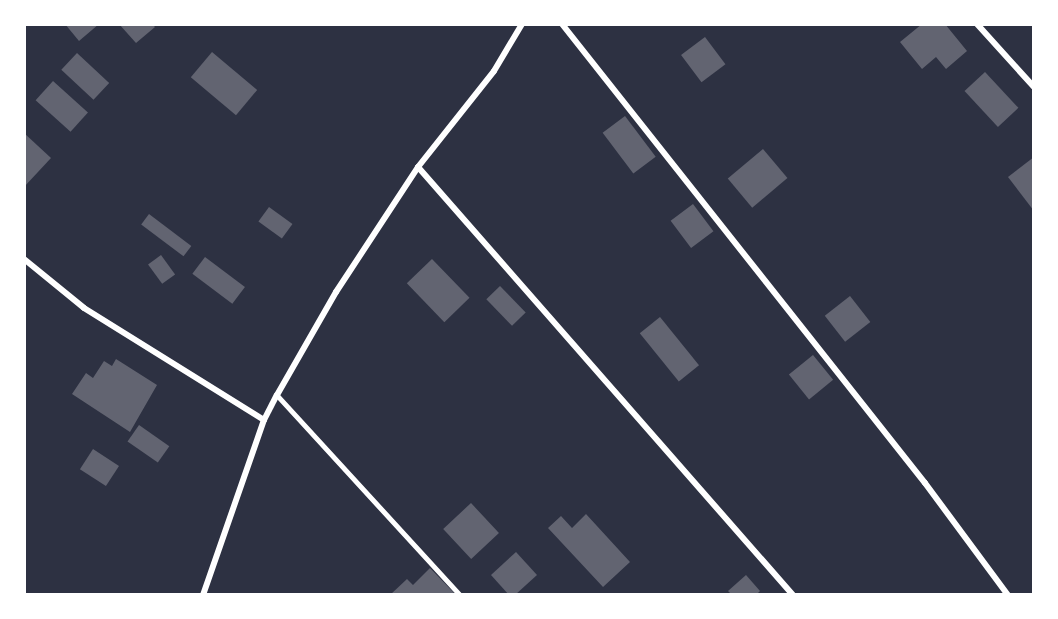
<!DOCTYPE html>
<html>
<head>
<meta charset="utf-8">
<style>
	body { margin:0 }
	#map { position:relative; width:1058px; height:619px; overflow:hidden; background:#2d3142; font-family:"Open Sans",sans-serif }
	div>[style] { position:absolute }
	.building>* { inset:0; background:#626471; transform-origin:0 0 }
	.service>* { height:4.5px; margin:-2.25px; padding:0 2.25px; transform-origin:2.25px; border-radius:2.25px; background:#fff }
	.minor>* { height:6px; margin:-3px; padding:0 3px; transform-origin:3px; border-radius:3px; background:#fff }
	span { translate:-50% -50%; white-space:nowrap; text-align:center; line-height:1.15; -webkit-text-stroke:4.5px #fff; paint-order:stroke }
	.frame { position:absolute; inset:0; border:26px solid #fff; pointer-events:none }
</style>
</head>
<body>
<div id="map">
	<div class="building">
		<div style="clip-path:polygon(65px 24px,99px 24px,79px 41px)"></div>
		<div style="clip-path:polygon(119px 24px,152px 24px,155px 27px,136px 43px)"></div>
		<div style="clip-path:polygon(922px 24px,945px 24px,967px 51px,946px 69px,936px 57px,922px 69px,900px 42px)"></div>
		<div style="left:705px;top:37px;width:34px;height:30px;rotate:53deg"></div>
		<div style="left:212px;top:52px;width:59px;height:33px;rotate:40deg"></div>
		<div style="left:77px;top:53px;width:44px;height:23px;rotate:43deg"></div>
		<div style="left:985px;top:72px;width:49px;height:28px;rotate:47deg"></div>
		<div style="left:53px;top:81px;width:47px;height:26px;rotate:42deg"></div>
		<div style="left:625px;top:116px;width:51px;height:28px;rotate:53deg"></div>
		<div style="clip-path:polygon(24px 133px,51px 158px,24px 187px)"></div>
		<div style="left:763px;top:149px;width:38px;height:46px;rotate:50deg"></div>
		<div style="clip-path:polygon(1034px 157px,1034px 211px,1008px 177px)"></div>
		<div style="left:693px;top:204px;width:34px;height:28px;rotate:53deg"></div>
		<div style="left:269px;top:207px;width:29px;height:18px;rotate:36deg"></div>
		<div style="left:149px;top:214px;width:53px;height:13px;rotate:37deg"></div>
		<div style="left:161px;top:255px;width:24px;height:16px;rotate:54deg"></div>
		<div style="left:205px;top:257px;width:50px;height:21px;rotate:37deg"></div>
		<div style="left:432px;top:259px;width:54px;height:35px;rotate:46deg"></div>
		<div style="left:500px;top:286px;width:37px;height:19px;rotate:46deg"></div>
		<div style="left:850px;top:296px;width:33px;height:32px;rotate:52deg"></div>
		<div style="left:660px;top:317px;width:62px;height:26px;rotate:51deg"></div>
		<div style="left:813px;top:355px;width:32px;height:31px;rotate:51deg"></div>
		<div style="clip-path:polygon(116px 359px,157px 385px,130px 432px,72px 394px,86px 373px,93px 378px,104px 361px,112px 366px)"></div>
		<div style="left:139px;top:425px;width:37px;height:20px;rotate:35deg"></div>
		<div style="left:93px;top:449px;width:31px;height:24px;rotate:33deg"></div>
		<div style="left:471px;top:503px;width:41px;height:38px;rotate:47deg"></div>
		<div style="clip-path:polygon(586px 514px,630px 562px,603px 587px,548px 528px,561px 516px,572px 528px)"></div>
		<div style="clip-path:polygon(516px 552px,537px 575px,515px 595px,509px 595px,491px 575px)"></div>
		<div style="clip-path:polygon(430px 568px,456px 595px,390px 595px,407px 579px,413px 585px)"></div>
		<div style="clip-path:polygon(746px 575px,760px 591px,756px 595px,732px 595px,728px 591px)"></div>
	</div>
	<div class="service">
		<div style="left:277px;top:395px;width:271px;rotate:47.5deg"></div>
	</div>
	<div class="minor">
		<div style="left:562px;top:24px;width:585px;rotate:51.66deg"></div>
		<div style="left:925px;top:483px;width:139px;rotate:53.5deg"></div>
		<div style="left:977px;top:24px;width:85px;rotate:47.9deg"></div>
		<div style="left:418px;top:167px;width:569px;rotate:48.78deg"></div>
		<div style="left:24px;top:259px;width:77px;rotate:39.2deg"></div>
		<div style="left:84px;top:308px;width:212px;rotate:31.9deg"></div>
		<div style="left:203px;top:595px;width:185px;rotate:-70.8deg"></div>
		<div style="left:264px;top:420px;width:28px;rotate:-63deg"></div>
		<div style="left:277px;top:395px;width:119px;rotate:-60.2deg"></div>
		<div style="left:336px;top:292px;width:149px;rotate:-56.7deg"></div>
		<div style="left:418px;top:167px;width:122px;rotate:-51.6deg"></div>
		<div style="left:494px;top:71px;width:55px;rotate:-59.2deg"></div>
	</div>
	<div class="frame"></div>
</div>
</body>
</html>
